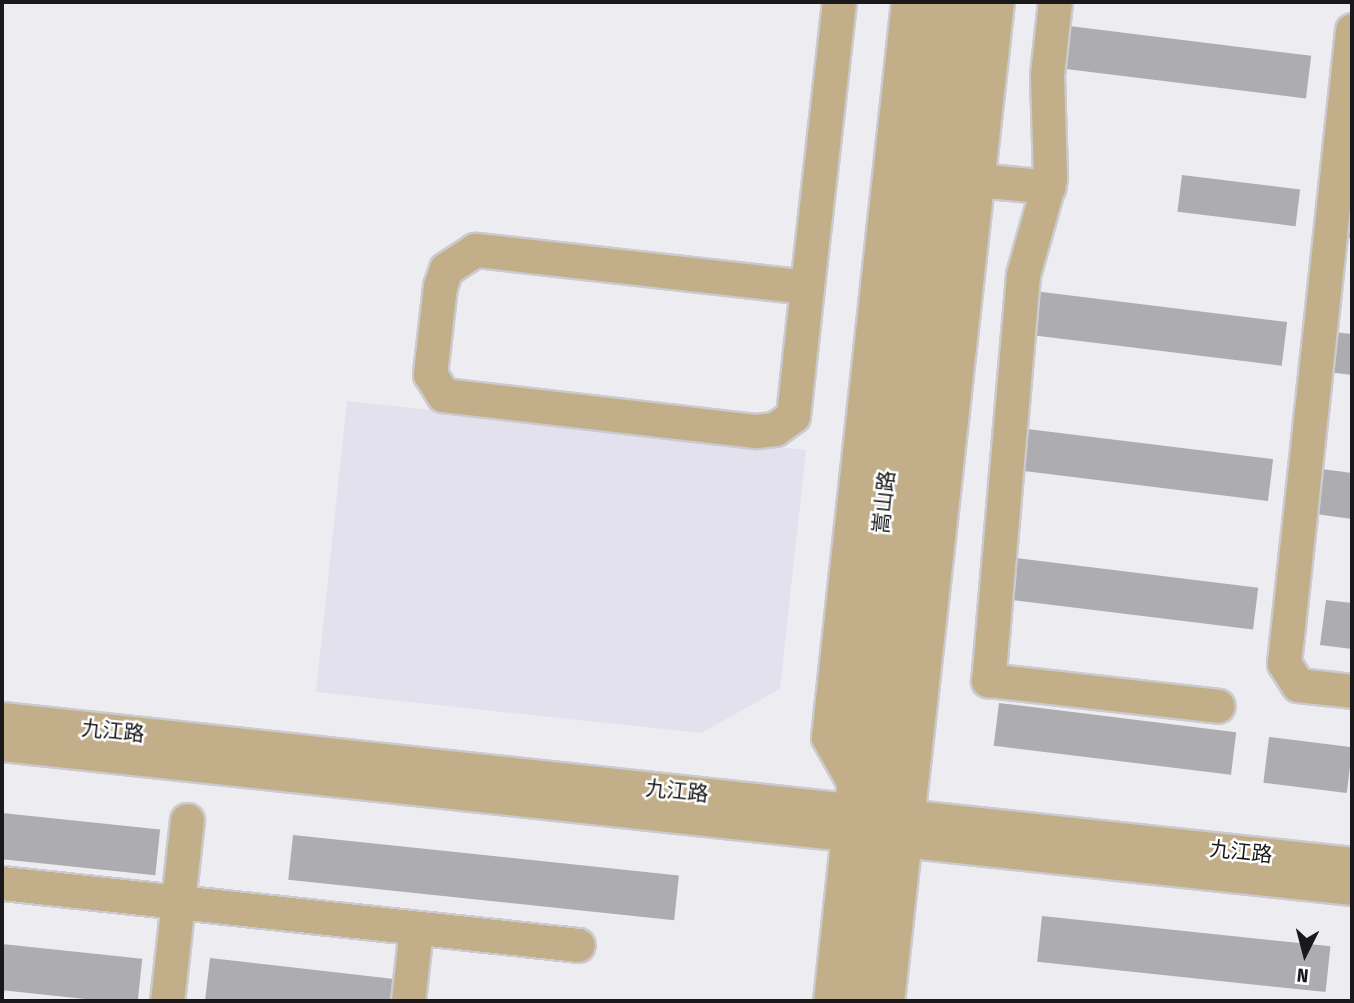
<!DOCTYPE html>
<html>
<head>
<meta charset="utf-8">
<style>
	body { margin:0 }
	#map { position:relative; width:1354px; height:1003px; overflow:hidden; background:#ededf1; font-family:"Fira Sans Condensed","Noto Sans SC",sans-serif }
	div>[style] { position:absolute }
	.built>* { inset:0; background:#e2e1ed }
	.building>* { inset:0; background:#adacb1; transform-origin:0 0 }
	.roads { filter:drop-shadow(2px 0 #cbcbcf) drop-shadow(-2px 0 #cbcbcf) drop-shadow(0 2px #cbcbcf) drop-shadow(0 -2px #cbcbcf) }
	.minor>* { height:33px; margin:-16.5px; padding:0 16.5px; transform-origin:16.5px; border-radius:16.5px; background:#c2ae89 }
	span { translate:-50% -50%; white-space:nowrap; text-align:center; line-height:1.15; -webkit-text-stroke:5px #fff; paint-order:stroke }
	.street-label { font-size:21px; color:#19191b }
	.frame { position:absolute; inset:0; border:4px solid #19191b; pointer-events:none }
	.north { position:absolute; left:1270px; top:919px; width:70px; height:70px; -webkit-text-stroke:5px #fff; paint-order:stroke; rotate:186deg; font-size:19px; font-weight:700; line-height:28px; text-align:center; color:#19191b }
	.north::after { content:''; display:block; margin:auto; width:24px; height:32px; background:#19191b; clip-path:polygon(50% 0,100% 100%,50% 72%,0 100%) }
</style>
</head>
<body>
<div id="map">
	<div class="built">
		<div style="clip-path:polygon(347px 401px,806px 450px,780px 689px,701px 733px,316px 692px)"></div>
	</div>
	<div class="building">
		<div style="left:1069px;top:26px;width:244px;height:43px;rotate:7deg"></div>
		<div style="left:1182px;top:175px;width:119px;height:37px;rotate:7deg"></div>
		<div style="clip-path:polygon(1350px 199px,1352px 199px,1352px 238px,1346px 238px)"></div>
		<div style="left:1034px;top:291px;width:255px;height:44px;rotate:7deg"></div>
		<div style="clip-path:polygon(1333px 332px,1352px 334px,1352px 375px,1328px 372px)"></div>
		<div style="left:1019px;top:428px;width:256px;height:42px;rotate:7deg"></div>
		<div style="clip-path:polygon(1322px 469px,1352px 473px,1352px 519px,1316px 514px)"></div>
		<div style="left:1015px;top:558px;width:245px;height:42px;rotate:7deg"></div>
		<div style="clip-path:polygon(1326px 600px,1352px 603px,1352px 649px,1320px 645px)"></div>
		<div style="left:999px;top:703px;width:239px;height:43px;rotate:7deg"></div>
		<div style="left:1269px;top:737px;width:84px;height:46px;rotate:7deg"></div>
		<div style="left:2px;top:813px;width:159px;height:46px;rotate:6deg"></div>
		<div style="left:293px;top:835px;width:388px;height:45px;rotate:6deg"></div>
		<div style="left:1042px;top:916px;width:290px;height:46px;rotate:6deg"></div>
		<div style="left:2px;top:944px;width:141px;height:46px;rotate:6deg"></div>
		<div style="clip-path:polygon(210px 958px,394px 979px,391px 1001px,205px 1001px)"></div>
	</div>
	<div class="roads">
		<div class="minor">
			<div style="left:1055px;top:2px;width:73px;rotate:96.3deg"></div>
			<div style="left:1047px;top:75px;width:103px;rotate:88.3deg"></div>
			<div style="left:1050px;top:178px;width:101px;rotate:105.6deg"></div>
			<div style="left:1023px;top:275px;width:407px;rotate:94.9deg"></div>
			<div style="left:988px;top:680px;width:231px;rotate:6.4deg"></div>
			<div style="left:1352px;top:30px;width:637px;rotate:96.13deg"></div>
			<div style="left:1284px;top:663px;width:26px;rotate:58deg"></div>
			<div style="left:1298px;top:685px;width:54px;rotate:6.3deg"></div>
			<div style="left:978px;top:180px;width:71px;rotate:5.6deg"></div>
			<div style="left:807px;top:287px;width:334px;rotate:-173.6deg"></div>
			<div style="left:475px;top:250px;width:35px;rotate:147deg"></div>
			<div style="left:446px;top:269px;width:18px;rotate:109deg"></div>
			<div style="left:440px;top:286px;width:89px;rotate:96.5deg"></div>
			<div style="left:430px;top:374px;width:25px;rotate:58deg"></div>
			<div style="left:443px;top:395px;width:315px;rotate:6.6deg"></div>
			<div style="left:756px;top:431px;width:19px;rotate:-6deg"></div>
			<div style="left:775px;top:429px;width:22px;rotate:-36deg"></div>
			<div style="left:793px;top:416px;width:130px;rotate:-83.8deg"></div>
			<div style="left:807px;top:287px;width:287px;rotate:-83.6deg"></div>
			<div style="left:2px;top:719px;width:1358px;rotate:6.13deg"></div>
			<div style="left:2px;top:744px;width:1358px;rotate:6.09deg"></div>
			<div style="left:854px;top:783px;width:53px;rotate:-119.5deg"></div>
			<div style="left:828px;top:737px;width:739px;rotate:-83.79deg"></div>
			<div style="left:2px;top:883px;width:579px;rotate:6.14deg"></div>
			<div style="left:167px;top:1001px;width:182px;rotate:-83.7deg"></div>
			<div style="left:408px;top:1001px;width:73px;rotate:-83.7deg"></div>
			<div style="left:830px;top:1001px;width:1005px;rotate:-83.83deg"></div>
			<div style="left:857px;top:1001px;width:1005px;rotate:-83.77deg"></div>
			<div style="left:887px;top:1001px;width:1005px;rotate:-83.72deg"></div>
		</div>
	</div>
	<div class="street-label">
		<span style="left:884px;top:502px;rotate:-84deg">嵩山路</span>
		<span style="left:113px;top:731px;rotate:6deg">九江路</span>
		<span style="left:677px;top:791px;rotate:6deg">九江路</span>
		<span style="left:1241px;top:852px;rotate:6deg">九江路</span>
	</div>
	<div class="frame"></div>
	<div class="north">N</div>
</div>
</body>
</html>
